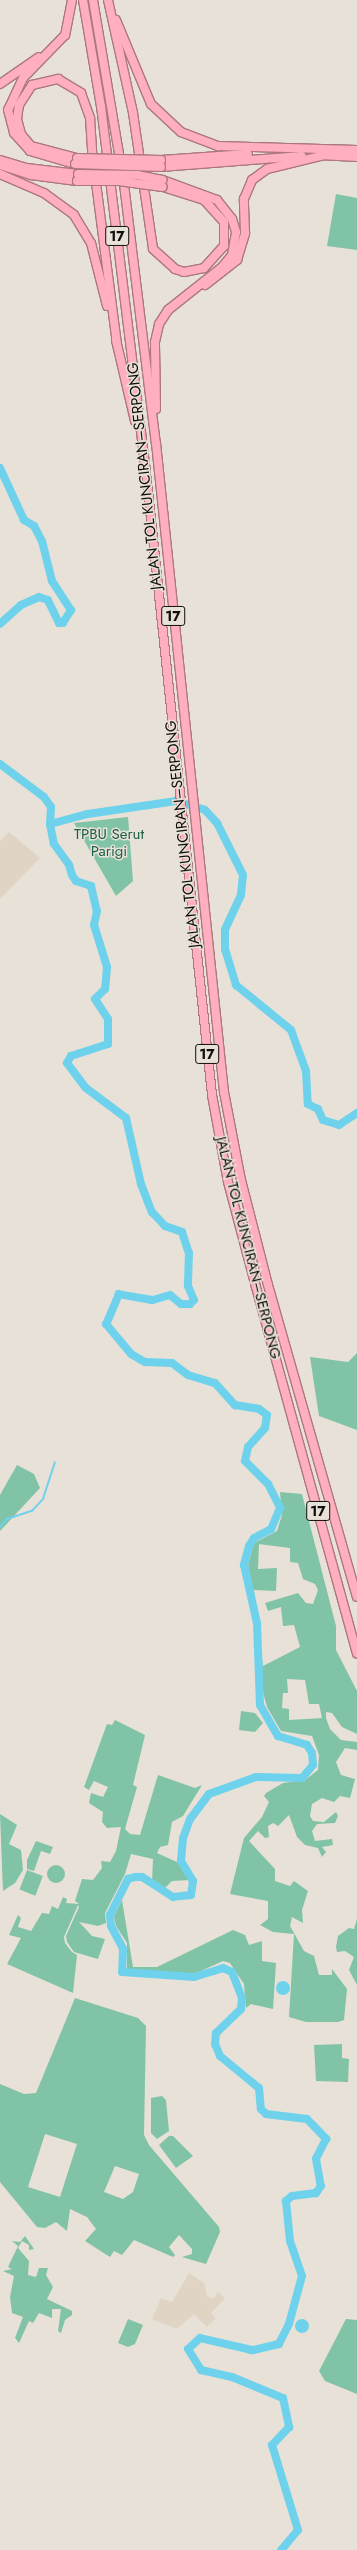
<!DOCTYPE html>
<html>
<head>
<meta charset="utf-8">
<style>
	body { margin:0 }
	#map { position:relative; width:357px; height:2550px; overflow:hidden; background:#e8e1d7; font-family:Jost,sans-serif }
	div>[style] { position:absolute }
	.built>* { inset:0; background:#e0d5c4 }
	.green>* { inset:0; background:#81c3a6; transform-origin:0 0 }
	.round { border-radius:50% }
	.water>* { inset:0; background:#6fd2ec }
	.stream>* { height:1.5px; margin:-0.75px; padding:0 0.75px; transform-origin:0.75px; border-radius:0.75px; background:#6fd2ec }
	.river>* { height:8px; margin:-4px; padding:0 4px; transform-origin:4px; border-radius:4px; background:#6fd2ec }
	.roads { filter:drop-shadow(1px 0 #ac777f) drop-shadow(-1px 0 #ac777f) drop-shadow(0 1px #ac777f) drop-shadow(0 -1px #ac777f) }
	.highway>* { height:8px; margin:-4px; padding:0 4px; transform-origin:4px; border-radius:4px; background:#ffafbd }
	.bridges { filter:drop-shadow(1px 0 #ac777f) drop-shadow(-1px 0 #ac777f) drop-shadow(0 1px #ac777f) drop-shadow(0 -1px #ac777f) }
	.highway-bridge>* { height:8px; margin:-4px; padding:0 4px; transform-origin:4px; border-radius:4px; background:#ffafbd }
	span { translate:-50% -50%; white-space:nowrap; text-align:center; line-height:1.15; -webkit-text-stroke:3px #e8e1d7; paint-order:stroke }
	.shield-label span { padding:1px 3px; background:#e8e1d7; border:1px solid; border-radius:3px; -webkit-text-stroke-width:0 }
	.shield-label { font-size:14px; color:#110f0c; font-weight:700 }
	.street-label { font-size:15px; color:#110f0c }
	.park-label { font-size:15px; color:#1f6048 }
</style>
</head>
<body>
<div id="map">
	<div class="built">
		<div style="clip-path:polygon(9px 832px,40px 858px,0 899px,0 841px)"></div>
		<div style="clip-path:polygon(189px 2273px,204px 2283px,207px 2296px,213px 2299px,218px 2292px,225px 2298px,211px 2313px,216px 2318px,207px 2327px,194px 2314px,177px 2329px,152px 2319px,161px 2298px,172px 2302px)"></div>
	</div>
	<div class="green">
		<div style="clip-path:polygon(336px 194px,357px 198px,357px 250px,327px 246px)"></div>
		<div style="clip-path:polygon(128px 817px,133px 881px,116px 896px,74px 823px)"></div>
		<div style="clip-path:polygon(357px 1353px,357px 1430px,319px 1416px,310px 1357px,348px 1362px)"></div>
		<div style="clip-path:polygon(17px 1465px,34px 1474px,40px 1488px,0 1531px,0 1495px)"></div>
		<div style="clip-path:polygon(evenodd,280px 1492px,302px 1494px,336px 1626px,336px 1650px,357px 1691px,357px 1734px,342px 1727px,332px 1713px,326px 1712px,326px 1718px,330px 1729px,341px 1740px,357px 1742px,357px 1750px,345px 1748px,336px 1762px,341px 1775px,355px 1779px,350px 1798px,340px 1796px,334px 1802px,322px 1798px,312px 1804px,310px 1816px,313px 1821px,324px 1822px,336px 1812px,338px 1816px,335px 1823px,317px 1824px,312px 1831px,315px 1841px,332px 1839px,333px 1845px,322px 1847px,326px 1852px,322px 1857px,318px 1848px,305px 1845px,297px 1837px,289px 1815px,278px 1826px,273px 1823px,268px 1826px,269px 1837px,265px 1838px,258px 1831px,249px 1841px,275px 1869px,275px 1881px,290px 1886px,294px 1881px,308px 1891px,302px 1910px,303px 1923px,292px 1917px,290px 1926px,304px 1951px,314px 1956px,319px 1975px,332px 1975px,332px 1969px,347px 1989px,344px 2020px,338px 2022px,306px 2022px,289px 2017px,294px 1934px,273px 1932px,260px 1925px,268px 1919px,268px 1901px,230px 1894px,244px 1838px,262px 1817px,269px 1802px,264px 1796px,266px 1793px,283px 1783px,305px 1780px,318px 1770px,319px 1755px,312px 1736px,281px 1731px,267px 1707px,261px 1685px,260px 1626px,248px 1565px,254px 1543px,277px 1531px,282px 1515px,280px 1492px,259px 1544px,290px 1548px,290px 1562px,298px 1563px,303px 1579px,315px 1584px,318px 1590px,313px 1604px,306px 1603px,298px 1593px,265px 1603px,268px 1611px,281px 1607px,283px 1626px,294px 1625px,300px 1647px,263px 1666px,254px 1590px,276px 1591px,277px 1568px,258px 1569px,259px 1544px,280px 1492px,287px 1679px,305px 1680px,309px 1704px,319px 1704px,322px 1718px,289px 1720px,289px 1709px,282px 1708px,283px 1693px,288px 1693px,287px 1679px)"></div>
		<div style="clip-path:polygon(241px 1711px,255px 1713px,263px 1723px,255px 1732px,239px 1730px)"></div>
		<div style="clip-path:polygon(115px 1720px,145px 1735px,133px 1785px,137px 1787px,125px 1829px,130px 1834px,140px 1835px,158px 1775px,195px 1788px,202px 1785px,183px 1816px,172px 1822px,168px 1845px,160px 1847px,157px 1853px,177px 1862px,190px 1880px,172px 1881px,164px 1889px,159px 1888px,152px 1882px,153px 1859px,131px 1854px,125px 1874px,105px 1913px,106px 1923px,98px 1926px,79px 1922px,92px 1936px,105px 1939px,98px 1959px,74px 1952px,67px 1942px,66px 1936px,79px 1907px,78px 1905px,64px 1937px,65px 1943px,72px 1952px,77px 1955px,73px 1993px,7px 1964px,21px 1938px,9px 1935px,18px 1915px,21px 1918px,18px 1927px,31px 1931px,42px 1913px,49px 1914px,52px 1906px,58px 1909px,63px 1897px,67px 1899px,66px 1903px,79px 1904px,75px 1901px,82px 1879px,93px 1880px,102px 1868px,101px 1861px,110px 1862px,116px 1851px,121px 1827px,107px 1828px,102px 1822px,103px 1812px,89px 1803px,91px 1793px,103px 1797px,108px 1787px,94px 1781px,89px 1790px,84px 1787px,107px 1724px,112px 1725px)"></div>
		<div style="clip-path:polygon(0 1814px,17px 1825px,9px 1844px,21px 1850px,23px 1870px,15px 1883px,3px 1891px)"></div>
		<div style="clip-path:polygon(36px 1841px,53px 1847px,50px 1854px,41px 1851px,34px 1871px,27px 1869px,27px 1860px)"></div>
		<div class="round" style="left:47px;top:1865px;width:18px;height:18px"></div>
		<div style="left:27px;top:1870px;width:17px;height:21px;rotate:21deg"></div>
		<div style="clip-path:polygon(122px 1900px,133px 1967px,157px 1967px,233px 1930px,245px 1935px,249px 1945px,262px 1941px,262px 1961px,276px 1963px,273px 2009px,251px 2004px,246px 2008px,244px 1984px,230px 1963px,223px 1961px,192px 1975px,127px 1970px,127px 1943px,116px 1926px,114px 1916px)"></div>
		<div style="clip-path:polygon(357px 1919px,357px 1985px,349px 1970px,354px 1957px,345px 1951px,337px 1952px,336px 1947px,338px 1936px,349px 1928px,354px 1929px)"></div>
		<div style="clip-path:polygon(evenodd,75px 1998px,138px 2018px,146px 2026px,144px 2135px,149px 2145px,219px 2227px,220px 2232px,206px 2264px,182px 2257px,192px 2254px,192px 2249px,179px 2235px,169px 2247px,175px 2255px,173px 2257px,134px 2240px,122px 2255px,114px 2251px,110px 2257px,85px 2241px,96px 2229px,87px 2217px,70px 2209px,67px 2231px,56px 2222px,45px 2228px,37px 2227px,0 2182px,0 2084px,24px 2094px,36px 2093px,75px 1998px,45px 2134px,77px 2144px,60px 2197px,28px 2187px,45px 2134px,75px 1998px,115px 2166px,139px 2174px,133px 2192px,123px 2199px,104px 2192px,115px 2166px)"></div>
		<div style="clip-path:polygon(342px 2044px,342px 2058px,349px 2059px,348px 2082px,316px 2081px,314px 2045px)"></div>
		<div style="clip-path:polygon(162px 2096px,166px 2100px,169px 2131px,157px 2139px,151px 2133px,151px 2098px)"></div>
		<div style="clip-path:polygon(169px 2136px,173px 2136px,193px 2156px,176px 2168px,159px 2145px)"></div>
		<div style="clip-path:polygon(25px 2236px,34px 2249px,29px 2250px,29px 2245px,22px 2241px,18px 2248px,29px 2261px,28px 2275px,36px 2277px,39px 2268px,48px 2268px,46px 2275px,53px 2287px,47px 2299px,72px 2311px,72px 2315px,65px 2320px,61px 2333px,58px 2331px,61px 2309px,52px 2309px,52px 2318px,39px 2313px,33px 2323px,29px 2321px,19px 2343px,15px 2338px,23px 2317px,12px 2313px,10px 2297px,14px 2276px,3px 2271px,12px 2269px,8px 2267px,18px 2246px,12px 2241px,20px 2242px)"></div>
		<div style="clip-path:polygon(128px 2319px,143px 2325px,135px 2344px,128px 2347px,118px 2343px)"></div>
		<div style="clip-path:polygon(346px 2319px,357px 2320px,357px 2394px,325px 2381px,319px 2371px)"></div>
	</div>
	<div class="water">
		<div class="round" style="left:276px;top:1981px;width:14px;height:14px"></div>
		<div class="round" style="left:295px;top:2319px;width:14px;height:14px"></div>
	</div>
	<div class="stream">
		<div style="left:0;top:1527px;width:11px;rotate:-49deg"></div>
		<div style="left:7px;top:1519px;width:26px;rotate:-18deg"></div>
		<div style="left:32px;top:1511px;width:16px;rotate:-47deg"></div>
		<div style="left:43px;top:1499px;width:38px;rotate:-72deg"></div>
	</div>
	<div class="river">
		<div style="left:0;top:468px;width:57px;rotate:65.2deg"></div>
		<div style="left:24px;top:520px;width:12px;rotate:31deg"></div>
		<div style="left:34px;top:526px;width:17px;rotate:62deg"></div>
		<div style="left:42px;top:541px;width:41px;rotate:76deg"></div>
		<div style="left:52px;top:581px;width:35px;rotate:57deg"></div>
		<div style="left:71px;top:610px;width:15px;rotate:122deg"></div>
		<div style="left:63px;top:623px;width:4px;rotate:180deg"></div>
		<div style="left:59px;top:623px;width:25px;rotate:-116deg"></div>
		<div style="left:48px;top:600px;width:9px;rotate:-162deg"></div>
		<div style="left:39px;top:597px;width:20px;rotate:156deg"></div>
		<div style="left:21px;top:605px;width:28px;rotate:138deg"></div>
		<div style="left:0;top:764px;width:55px;rotate:36.9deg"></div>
		<div style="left:44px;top:797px;width:12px;rotate:55deg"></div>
		<div style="left:51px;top:807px;width:17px;rotate:93deg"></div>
		<div style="left:50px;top:824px;width:39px;rotate:-15deg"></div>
		<div style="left:88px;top:814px;width:89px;rotate:-8.4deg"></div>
		<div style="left:176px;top:801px;width:30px;rotate:17deg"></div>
		<div style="left:205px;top:810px;width:18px;rotate:47deg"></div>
		<div style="left:217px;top:823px;width:58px;rotate:63.4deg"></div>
		<div style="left:243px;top:875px;width:20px;rotate:96deg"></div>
		<div style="left:241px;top:895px;width:38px;rotate:115deg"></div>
		<div style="left:225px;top:930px;width:19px;rotate:90deg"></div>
		<div style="left:225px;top:949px;width:38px;rotate:73deg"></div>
		<div style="left:236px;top:985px;width:71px;rotate:39.3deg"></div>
		<div style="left:291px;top:1030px;width:44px;rotate:69.9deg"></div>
		<div style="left:306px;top:1071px;width:33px;rotate:87deg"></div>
		<div style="left:308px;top:1104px;width:11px;rotate:27deg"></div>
		<div style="left:318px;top:1109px;width:12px;rotate:66deg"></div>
		<div style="left:323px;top:1120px;width:17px;rotate:17deg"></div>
		<div style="left:339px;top:1125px;width:22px;rotate:-34deg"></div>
		<div style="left:50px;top:824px;width:20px;rotate:79deg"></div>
		<div style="left:54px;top:844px;width:26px;rotate:54deg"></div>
		<div style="left:69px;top:865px;width:10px;rotate:73deg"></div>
		<div style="left:72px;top:875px;width:7px;rotate:56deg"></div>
		<div style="left:76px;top:881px;width:16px;rotate:18deg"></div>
		<div style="left:91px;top:886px;width:26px;rotate:77deg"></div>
		<div style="left:97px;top:911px;width:14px;rotate:102deg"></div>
		<div style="left:94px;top:925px;width:44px;rotate:72.8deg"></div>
		<div style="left:107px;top:967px;width:22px;rotate:95deg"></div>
		<div style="left:105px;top:989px;width:14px;rotate:135deg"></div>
		<div style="left:95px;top:999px;width:24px;rotate:57deg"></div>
		<div style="left:108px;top:1019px;width:25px;rotate:90deg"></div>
		<div style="left:108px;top:1044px;width:39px;rotate:162deg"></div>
		<div style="left:71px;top:1056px;width:8px;rotate:120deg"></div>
		<div style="left:67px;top:1063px;width:31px;rotate:53deg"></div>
		<div style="left:86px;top:1088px;width:50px;rotate:36.9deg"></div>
		<div style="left:126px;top:1118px;width:68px;rotate:77.2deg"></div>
		<div style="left:141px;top:1184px;width:30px;rotate:69deg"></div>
		<div style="left:152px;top:1212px;width:19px;rotate:47deg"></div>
		<div style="left:165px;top:1226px;width:18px;rotate:19deg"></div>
		<div style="left:182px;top:1232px;width:22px;rotate:72deg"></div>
		<div style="left:189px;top:1253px;width:33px;rotate:92deg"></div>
		<div style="left:188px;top:1286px;width:15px;rotate:67deg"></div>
		<div style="left:194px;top:1300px;width:6px;rotate:135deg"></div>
		<div style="left:190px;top:1304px;width:9px;rotate:180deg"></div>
		<div style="left:181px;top:1304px;width:14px;rotate:-141deg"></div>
		<div style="left:170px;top:1295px;width:19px;rotate:164deg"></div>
		<div style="left:152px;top:1300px;width:34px;rotate:-170deg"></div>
		<div style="left:119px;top:1294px;width:33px;rotate:113deg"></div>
		<div style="left:106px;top:1324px;width:39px;rotate:50deg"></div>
		<div style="left:131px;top:1354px;width:16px;rotate:30deg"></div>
		<div style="left:145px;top:1362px;width:27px;rotate:2deg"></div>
		<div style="left:172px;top:1363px;width:20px;rotate:37deg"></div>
		<div style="left:188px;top:1375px;width:28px;rotate:17deg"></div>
		<div style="left:215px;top:1383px;width:30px;rotate:48deg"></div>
		<div style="left:235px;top:1405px;width:24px;rotate:9deg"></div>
		<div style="left:259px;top:1409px;width:10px;rotate:37deg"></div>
		<div style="left:267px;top:1415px;width:13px;rotate:99deg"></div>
		<div style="left:265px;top:1428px;width:25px;rotate:132deg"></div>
		<div style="left:248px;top:1447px;width:14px;rotate:102deg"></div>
		<div style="left:245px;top:1461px;width:33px;rotate:45deg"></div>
		<div style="left:268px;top:1484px;width:27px;rotate:63deg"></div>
		<div style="left:280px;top:1508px;width:23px;rotate:113deg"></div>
		<div style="left:271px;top:1529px;width:19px;rotate:152deg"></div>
		<div style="left:254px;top:1538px;width:9px;rotate:122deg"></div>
		<div style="left:249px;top:1546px;width:20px;rotate:105deg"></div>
		<div style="left:244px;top:1565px;width:59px;rotate:77.4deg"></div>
		<div style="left:257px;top:1623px;width:82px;rotate:87.9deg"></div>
		<div style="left:260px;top:1705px;width:36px;rotate:60deg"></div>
		<div style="left:278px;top:1736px;width:30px;rotate:17deg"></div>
		<div style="left:307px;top:1745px;width:9px;rotate:58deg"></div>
		<div style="left:312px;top:1753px;width:12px;rotate:85deg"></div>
		<div style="left:313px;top:1765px;width:17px;rotate:130deg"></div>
		<div style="left:302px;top:1778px;width:46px;rotate:-178.8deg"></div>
		<div style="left:256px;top:1777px;width:50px;rotate:160.1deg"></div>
		<div style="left:209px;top:1794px;width:31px;rotate:127deg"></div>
		<div style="left:190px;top:1819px;width:20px;rotate:110deg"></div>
		<div style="left:183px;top:1838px;width:23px;rotate:95deg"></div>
		<div style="left:181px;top:1861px;width:23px;rotate:59deg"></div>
		<div style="left:193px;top:1881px;width:14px;rotate:98deg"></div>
		<div style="left:191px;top:1895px;width:18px;rotate:174deg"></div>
		<div style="left:173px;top:1897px;width:37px;rotate:-147deg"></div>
		<div style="left:142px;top:1877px;width:7px;rotate:180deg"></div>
		<div style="left:135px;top:1877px;width:7px;rotate:164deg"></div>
		<div style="left:128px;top:1879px;width:40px;rotate:116.6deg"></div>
		<div style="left:110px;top:1915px;width:11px;rotate:85deg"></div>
		<div style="left:111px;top:1926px;width:26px;rotate:62deg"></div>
		<div style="left:123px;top:1949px;width:23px;rotate:92deg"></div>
		<div style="left:122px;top:1972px;width:72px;rotate:4deg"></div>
		<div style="left:194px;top:1977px;width:30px;rotate:-17deg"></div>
		<div style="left:223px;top:1968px;width:10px;rotate:24deg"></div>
		<div style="left:232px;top:1972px;width:28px;rotate:69deg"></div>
		<div style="left:242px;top:1998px;width:11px;rotate:95deg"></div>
		<div style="left:241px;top:2009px;width:35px;rotate:136deg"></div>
		<div style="left:216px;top:2033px;width:11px;rotate:95deg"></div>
		<div style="left:215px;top:2044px;width:13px;rotate:67deg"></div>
		<div style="left:220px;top:2056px;width:50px;rotate:39.4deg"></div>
		<div style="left:259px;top:2088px;width:21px;rotate:85deg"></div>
		<div style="left:261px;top:2109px;width:7px;rotate:45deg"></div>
		<div style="left:266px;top:2114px;width:41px;rotate:7deg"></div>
		<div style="left:307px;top:2119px;width:28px;rotate:46deg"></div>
		<div style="left:326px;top:2139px;width:22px;rotate:117deg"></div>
		<div style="left:316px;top:2159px;width:27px;rotate:80deg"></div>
		<div style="left:321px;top:2186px;width:9px;rotate:126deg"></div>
		<div style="left:316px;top:2193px;width:24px;rotate:173deg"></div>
		<div style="left:292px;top:2196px;width:8px;rotate:140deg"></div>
		<div style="left:286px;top:2201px;width:40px;rotate:84.3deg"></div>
		<div style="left:290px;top:2241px;width:37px;rotate:71deg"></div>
		<div style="left:302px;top:2276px;width:50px;rotate:105.2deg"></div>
		<div style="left:289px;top:2324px;width:22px;rotate:117deg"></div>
		<div style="left:279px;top:2344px;width:28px;rotate:167deg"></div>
		<div style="left:252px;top:2350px;width:53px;rotate:-167deg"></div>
		<div style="left:200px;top:2338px;width:16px;rotate:137deg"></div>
		<div style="left:188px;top:2349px;width:25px;rotate:58deg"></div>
		<div style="left:201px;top:2370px;width:32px;rotate:13deg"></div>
		<div style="left:232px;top:2377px;width:55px;rotate:22.4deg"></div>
		<div style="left:283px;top:2398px;width:30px;rotate:78deg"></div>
		<div style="left:289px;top:2427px;width:25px;rotate:133deg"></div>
		<div style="left:272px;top:2445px;width:89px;rotate:73deg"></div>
		<div style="left:298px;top:2530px;width:26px;rotate:130deg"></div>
	</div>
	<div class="roads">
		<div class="highway">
			<div style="left:72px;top:0;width:36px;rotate:101deg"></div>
			<div style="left:65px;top:35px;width:60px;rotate:134.3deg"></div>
			<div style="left:23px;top:78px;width:35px;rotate:115deg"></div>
			<div style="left:8px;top:110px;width:24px;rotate:75deg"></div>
			<div style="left:14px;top:133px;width:24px;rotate:48deg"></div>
			<div style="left:30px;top:151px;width:47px;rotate:16.1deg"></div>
			<div style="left:83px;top:0;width:108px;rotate:80.4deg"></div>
			<div style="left:101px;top:106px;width:369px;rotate:83deg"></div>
			<div style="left:146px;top:472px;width:626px;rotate:83.95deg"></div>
			<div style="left:212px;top:1095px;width:88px;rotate:79.6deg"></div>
			<div style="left:228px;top:1182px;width:109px;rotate:75.1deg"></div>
			<div style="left:256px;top:1287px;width:380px;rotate:74.6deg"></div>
			<div style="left:93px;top:0;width:167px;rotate:80.4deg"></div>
			<div style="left:108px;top:0;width:116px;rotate:77.5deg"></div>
			<div style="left:133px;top:113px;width:137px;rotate:81.6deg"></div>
			<div style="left:153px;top:249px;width:30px;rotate:42deg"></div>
			<div style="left:175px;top:269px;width:9px;rotate:18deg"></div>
			<div style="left:184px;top:272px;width:20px;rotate:-11deg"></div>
			<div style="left:204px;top:268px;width:30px;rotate:-48deg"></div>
			<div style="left:224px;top:246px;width:24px;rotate:-90deg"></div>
			<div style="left:224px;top:222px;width:30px;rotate:-132deg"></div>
			<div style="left:204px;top:200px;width:43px;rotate:-162.4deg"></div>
			<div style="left:116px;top:20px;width:91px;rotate:67.4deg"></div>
			<div style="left:151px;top:104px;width:41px;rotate:43deg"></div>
			<div style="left:181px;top:132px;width:40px;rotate:21deg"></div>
			<div style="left:218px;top:146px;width:139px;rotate:1.6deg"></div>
			<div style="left:0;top:84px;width:47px;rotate:-34.7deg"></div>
			<div style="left:320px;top:155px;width:37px;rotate:3deg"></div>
			<div style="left:77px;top:158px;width:48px;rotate:-165.4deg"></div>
			<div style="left:31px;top:146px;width:16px;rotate:-130deg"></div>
			<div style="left:21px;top:134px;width:16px;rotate:-105deg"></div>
			<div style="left:17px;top:119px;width:14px;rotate:-82deg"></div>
			<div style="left:19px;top:105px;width:24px;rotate:-57deg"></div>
			<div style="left:32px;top:85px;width:27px;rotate:-13deg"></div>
			<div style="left:58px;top:79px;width:27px;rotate:31deg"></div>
			<div style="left:81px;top:93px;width:27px;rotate:70deg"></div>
			<div style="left:90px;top:118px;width:46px;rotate:86.3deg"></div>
			<div style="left:0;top:160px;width:28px;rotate:17deg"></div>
			<div style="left:27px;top:168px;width:51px;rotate:6.7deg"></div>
			<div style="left:161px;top:160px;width:87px;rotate:-3.9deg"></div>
			<div style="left:0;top:165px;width:33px;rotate:18deg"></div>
			<div style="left:31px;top:175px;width:46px;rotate:7.4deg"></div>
			<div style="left:161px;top:167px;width:141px;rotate:-4.5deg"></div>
			<div style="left:0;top:174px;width:48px;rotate:23.4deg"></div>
			<div style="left:44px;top:193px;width:37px;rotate:36deg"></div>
			<div style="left:74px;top:215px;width:33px;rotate:59deg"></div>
			<div style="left:91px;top:243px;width:65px;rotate:75.7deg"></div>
			<div style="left:95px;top:175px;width:171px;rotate:82.6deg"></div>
			<div style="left:123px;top:176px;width:269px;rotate:83deg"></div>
			<div style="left:156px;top:443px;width:653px;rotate:84.02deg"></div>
			<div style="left:224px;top:1092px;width:90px;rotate:79.1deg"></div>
			<div style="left:241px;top:1180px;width:108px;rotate:75.6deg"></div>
			<div style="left:268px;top:1285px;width:324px;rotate:74.1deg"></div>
			<div style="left:205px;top:285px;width:41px;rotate:-38deg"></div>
			<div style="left:237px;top:260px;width:28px;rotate:-73deg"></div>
			<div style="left:245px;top:233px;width:34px;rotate:-92deg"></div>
			<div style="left:244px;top:199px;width:21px;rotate:-67deg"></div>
			<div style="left:252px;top:180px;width:19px;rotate:-36deg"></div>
			<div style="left:267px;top:169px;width:60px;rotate:-13.6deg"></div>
			<div style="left:116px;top:340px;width:83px;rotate:76.8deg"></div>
			<div style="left:156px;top:409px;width:67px;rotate:-90.9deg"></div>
			<div style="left:155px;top:342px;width:18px;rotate:-77deg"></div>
			<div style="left:159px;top:324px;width:17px;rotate:-57deg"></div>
			<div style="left:168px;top:310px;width:69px;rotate:-38.5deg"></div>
			<div style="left:222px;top:267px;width:16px;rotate:-50deg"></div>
			<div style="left:232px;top:255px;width:23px;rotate:-80deg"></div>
			<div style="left:236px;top:232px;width:14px;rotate:-107deg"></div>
			<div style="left:232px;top:219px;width:24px;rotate:-128deg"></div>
			<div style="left:217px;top:200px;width:58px;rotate:-159.7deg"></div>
		</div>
	</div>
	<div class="bridges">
		<div class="highway-bridge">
			<div style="left:77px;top:158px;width:84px;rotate:1.4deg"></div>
			<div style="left:75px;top:164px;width:86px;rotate:2deg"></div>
			<div style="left:78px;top:174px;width:59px;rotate:1deg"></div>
			<div style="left:137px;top:175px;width:26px;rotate:11deg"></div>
			<div style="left:77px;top:181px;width:41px"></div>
			<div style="left:118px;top:181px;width:45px;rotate:7.6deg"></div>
		</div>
	</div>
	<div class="shield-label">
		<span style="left:117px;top:236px">17</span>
		<span style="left:173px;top:616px">17</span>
		<span style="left:207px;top:1054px">17</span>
		<span style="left:318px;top:1511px">17</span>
	</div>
	<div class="street-label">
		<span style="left:145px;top:476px;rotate:-96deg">JALAN TOL KUNCIRAN–SERPONG</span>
		<span style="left:183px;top:834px;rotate:-96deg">JALAN TOL KUNCIRAN–SERPONG</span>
		<span style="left:248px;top:1248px;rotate:76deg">JALAN TOL KUNCIRAN–SERPONG</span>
	</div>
	<div class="park-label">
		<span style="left:109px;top:843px">TPBU Serut<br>Parigi</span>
	</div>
</div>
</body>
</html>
